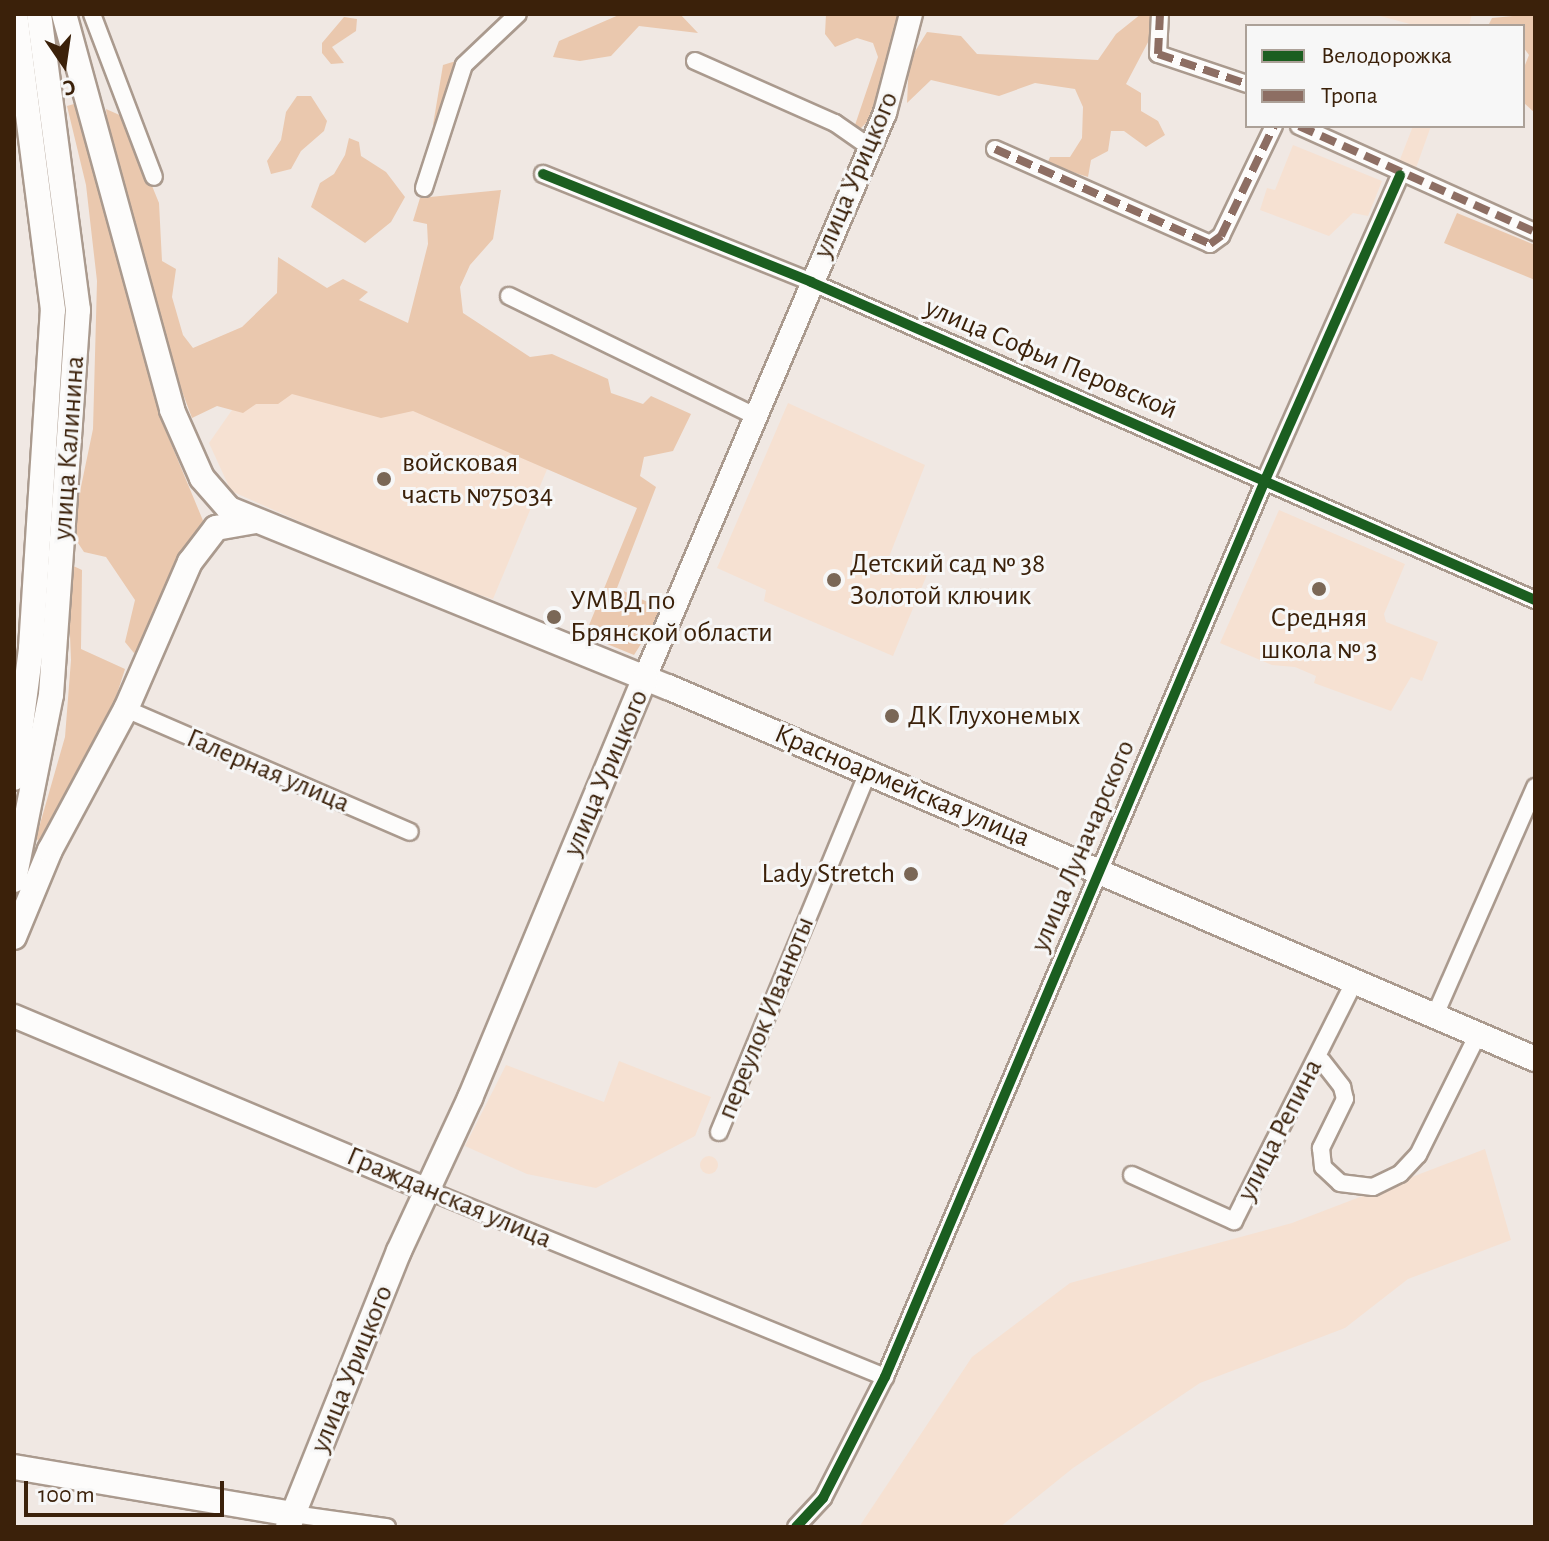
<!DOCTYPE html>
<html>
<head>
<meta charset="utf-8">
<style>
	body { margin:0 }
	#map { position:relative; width:1549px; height:1541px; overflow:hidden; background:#f0e8e3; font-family:"Alegreya Sans",sans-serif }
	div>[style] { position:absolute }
	.built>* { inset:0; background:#f6e1d2 }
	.round { border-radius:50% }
	.forest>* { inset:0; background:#eac8ae }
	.roads { filter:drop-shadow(2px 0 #aa9a8e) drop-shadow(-2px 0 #aa9a8e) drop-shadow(0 2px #aa9a8e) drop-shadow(0 -2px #aa9a8e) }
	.street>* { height:16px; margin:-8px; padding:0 8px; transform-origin:8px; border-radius:8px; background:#fdfcfb }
	.secondary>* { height:22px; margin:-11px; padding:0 11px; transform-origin:11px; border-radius:11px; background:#fdfcfb }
	.primary>* { height:24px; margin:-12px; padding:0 12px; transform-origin:12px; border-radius:12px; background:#fdfcfb }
	.quiet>* { height:8px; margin-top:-4px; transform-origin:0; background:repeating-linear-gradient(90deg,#8d6e63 0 16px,transparent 0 24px) }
	.cycleway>* { height:10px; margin:-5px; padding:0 5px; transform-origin:5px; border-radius:5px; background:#1b5e20 }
	.dots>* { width:22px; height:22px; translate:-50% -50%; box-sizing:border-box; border:4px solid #f7f7f7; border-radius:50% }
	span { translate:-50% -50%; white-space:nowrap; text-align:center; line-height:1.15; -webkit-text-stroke:6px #f7f7f7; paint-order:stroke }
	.street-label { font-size:28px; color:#3b210a }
	.poi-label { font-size:28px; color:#3b210a }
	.left { translate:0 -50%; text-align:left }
	.right { translate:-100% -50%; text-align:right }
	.frame { position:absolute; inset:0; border:16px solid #3b210a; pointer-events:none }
	.legend { position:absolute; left:1245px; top:24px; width:280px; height:104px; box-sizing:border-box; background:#f7f7f7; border:2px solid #aca198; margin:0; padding:10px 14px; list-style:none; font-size:24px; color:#3b210a }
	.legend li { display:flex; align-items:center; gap:16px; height:40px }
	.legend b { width:40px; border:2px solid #aca198 }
	.north { position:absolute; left:24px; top:24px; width:80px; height:80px; -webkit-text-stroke:6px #f7f7f7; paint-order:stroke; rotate:167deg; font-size:22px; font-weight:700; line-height:32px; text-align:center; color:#3b210a }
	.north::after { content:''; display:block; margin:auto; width:28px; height:36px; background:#3b210a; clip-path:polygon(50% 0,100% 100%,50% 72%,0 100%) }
	.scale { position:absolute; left:24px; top:1481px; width:200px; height:36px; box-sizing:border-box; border:4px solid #3b210a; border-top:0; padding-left:10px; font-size:24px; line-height:28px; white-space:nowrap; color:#3b210a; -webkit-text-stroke:6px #f7f7f7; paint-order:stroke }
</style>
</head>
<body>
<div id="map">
	<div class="built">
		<div style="clip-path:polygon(1373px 14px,1472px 14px,1469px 26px,1417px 26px)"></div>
		<div style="clip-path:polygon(1413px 126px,1431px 126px,1416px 168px,1399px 162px)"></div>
		<div style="clip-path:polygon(1293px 145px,1382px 181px,1368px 216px,1353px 213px,1329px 236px,1260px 210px,1267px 188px,1275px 190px)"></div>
		<div style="clip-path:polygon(257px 374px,411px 409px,548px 467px,493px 599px,434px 581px,231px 491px,209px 443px)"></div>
		<div style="clip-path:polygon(788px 403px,925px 465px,889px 557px,929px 570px,893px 656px,764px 601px,766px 590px,717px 568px)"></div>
		<div style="clip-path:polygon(1279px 510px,1405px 564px,1384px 614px,1386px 622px,1438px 642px,1422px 681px,1411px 677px,1391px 711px,1314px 683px,1316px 676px,1295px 667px,1272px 665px,1220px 643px)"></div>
		<div style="clip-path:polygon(619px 1061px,711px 1097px,695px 1136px,596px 1188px,527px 1174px,465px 1146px,506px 1065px,604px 1102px)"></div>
		<div style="clip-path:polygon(1485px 1149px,1511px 1240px,1408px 1279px,1345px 1328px,1200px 1383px,1073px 1468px,1000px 1527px,859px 1527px,972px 1357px,1070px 1283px,1292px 1223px)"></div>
		<div class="round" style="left:700px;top:1156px;width:18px;height:18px"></div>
	</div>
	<div class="forest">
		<div style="clip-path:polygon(621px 14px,680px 14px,698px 33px,639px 26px,611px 56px,580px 61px,553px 57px,559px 41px)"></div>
		<div style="clip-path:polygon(826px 14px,898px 14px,887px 75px,869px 120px,860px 129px,858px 153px,855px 125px,878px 57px,873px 43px,857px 38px,835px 47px,825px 34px)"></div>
		<div style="clip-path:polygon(1141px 14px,1154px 14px,1156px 27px,1126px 84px,1141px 93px,1141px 111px,1158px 121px,1165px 135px,1146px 147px,1124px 131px,1111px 131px,1108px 151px,1091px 160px,1088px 177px,1047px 164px,1050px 157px,1070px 157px,1082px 138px,1083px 107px,1075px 89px,1035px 83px,999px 96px,931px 80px,907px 103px,909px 61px,927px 32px,961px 36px,977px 54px,1098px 60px,1116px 34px)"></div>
		<div style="clip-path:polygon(1535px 14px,1535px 113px,1523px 102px,1523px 70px,1529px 55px,1523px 47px,1523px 26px,1488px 26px,1492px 18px)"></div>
		<div style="clip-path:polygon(344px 17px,357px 19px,356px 31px,332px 47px,344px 63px,331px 64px,322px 53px,322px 43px)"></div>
		<div style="clip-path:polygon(459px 60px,440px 123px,433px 125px,443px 65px)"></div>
		<div style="clip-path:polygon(297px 96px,311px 96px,327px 121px,324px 131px,301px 151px,291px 169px,271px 174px,267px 161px,281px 140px,286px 112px)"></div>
		<div style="clip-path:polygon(74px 104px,165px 429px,204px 523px,144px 646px,134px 653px,125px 642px,135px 600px,106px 557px,84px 552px,76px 540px,77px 506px,93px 429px,97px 281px,86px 185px,67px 106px)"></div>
		<div style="clip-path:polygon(106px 109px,124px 117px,159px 203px,162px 261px,176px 269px,172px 297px,183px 335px,193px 348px,242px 327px,277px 293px,278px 257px,327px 288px,343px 279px,368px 292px,359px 300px,408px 323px,428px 244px,427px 224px,413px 221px,420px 198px,501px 190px,493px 239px,470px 265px,460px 287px,463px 313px,530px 357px,552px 354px,608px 379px,611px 393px,643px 404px,651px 396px,691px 414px,673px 451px,644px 457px,640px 476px,656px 487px,617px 588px,663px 609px,634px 655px,585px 635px,637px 508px,413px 411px,381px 418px,292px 394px,278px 404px,256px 404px,243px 413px,217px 406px,192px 418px,165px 346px,109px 136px)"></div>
		<div style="clip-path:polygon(349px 138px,359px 142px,361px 156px,386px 172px,405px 197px,391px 222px,365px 243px,311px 207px,320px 183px,334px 174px,345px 155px)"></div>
		<div style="clip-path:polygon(1457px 213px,1535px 245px,1535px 280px,1444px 243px)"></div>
		<div style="clip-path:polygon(67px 563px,82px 570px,81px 649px,125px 669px,106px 728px,42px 845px,36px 838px,65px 737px,71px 660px)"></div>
	</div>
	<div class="roads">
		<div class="street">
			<div style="left:92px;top:14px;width:174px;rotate:69.2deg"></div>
			<div style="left:1160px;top:14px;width:40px;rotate:92.9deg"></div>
			<div style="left:1158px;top:54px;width:94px;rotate:18.6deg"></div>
			<div style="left:695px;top:61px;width:153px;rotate:23.9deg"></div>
			<div style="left:835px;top:123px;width:44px;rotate:34.8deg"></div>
			<div style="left:1299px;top:126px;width:259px;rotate:24.2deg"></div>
			<div style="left:995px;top:149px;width:235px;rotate:23.8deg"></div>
			<div style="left:1210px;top:244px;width:14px;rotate:-36deg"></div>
			<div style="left:1221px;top:236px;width:122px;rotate:-64.3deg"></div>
			<div style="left:543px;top:174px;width:289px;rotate:21.9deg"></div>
			<div style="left:811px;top:282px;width:791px;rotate:23.71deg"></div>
			<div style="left:424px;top:188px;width:129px;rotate:-72deg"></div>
			<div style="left:464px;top:65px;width:74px;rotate:-43.4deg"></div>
			<div style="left:509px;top:296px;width:274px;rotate:26deg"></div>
			<div style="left:126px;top:709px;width:309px;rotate:23.4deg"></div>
			<div style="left:1435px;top:1015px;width:249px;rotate:-66.3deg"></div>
			<div style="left:1322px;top:1061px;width:33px;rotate:52deg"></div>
			<div style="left:1342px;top:1087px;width:12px;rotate:76deg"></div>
			<div style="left:1345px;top:1099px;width:55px;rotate:116.1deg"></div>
			<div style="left:1321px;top:1148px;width:19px;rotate:84deg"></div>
			<div style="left:1323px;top:1167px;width:23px;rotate:43deg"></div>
			<div style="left:1340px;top:1183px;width:33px;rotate:7deg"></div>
			<div style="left:1373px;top:1187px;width:30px;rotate:-26deg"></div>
			<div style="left:1400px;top:1174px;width:26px;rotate:-47deg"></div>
			<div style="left:1418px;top:1155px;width:135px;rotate:-63.6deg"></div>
			<div style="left:719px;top:1132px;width:390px;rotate:-67.5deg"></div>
			<div style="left:1132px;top:1175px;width:112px;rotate:24.3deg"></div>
			<div style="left:1234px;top:1221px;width:267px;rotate:-63.3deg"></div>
			<div style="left:427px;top:1190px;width:495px;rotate:22.2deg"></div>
			<div style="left:293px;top:1514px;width:95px;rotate:7.9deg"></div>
			<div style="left:796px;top:1527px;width:40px;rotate:-47deg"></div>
			<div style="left:823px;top:1498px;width:136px;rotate:-62.9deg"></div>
			<div style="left:885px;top:1377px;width:976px;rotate:-67.03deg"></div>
			<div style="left:1266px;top:478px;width:331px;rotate:-66.1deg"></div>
		</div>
		<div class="secondary">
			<div style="left:645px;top:677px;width:613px;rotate:-66.95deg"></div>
			<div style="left:885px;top:113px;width:102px;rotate:-75.3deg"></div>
			<div style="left:14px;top:1016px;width:448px;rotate:22.8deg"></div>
		</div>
		<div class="primary">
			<div style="left:64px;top:14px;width:410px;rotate:74.7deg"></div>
			<div style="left:172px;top:410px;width:74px;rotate:66.2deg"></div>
			<div style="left:202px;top:478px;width:41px;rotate:48.9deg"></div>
			<div style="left:229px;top:509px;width:474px;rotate:22.1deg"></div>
			<div style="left:668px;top:687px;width:943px;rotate:23.22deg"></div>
			<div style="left:14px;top:778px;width:131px;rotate:-82.5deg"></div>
			<div style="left:31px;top:648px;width:339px;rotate:-86.3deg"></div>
			<div style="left:53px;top:310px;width:298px;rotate:-97.3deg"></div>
			<div style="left:14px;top:880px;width:189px;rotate:-78.7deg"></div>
			<div style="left:51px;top:695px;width:386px;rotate:-86deg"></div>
			<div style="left:78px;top:310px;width:299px;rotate:-97.5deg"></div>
			<div style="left:14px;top:937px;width:94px;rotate:-67.5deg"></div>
			<div style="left:50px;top:850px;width:160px;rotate:-61.7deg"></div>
			<div style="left:126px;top:709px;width:160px;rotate:-66.5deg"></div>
			<div style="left:190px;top:562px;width:43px;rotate:-52.6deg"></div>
			<div style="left:216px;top:528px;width:39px;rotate:-10deg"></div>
			<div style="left:14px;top:1467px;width:283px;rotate:9.6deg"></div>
			<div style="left:288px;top:1527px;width:297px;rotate:-68.1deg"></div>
			<div style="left:399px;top:1251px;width:169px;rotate:-65.1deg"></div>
			<div style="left:470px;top:1098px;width:456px;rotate:-67.4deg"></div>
		</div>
	</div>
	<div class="quiet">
		<div style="left:1160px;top:14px;width:40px;rotate:92.9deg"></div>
		<div style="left:1158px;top:54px;width:94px;rotate:18.6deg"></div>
		<div style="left:1299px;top:126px;width:259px;rotate:24.2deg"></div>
		<div style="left:995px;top:149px;width:235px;rotate:23.8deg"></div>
		<div style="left:1210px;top:244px;width:14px;rotate:-36deg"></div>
		<div style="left:1221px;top:236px;width:122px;rotate:-64.3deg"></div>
	</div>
	<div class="cycleway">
		<div style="left:543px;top:174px;width:289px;rotate:21.9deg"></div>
		<div style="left:811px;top:282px;width:791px;rotate:23.71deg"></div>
		<div style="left:796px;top:1527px;width:40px;rotate:-47deg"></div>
		<div style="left:823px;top:1498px;width:136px;rotate:-62.9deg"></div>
		<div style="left:885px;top:1377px;width:976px;rotate:-67.03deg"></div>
		<div style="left:1266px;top:478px;width:331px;rotate:-66.1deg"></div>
	</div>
	<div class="dots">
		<div style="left:384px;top:479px;background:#7a6756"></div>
		<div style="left:834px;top:580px;background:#7a6756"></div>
		<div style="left:1319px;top:589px;background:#7a6756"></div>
		<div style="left:554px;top:617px;background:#7a6756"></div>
		<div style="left:892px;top:716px;background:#7a6756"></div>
		<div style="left:911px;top:874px;background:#7a6756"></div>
	</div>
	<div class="street-label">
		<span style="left:856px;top:175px;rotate:-67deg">улица Урицкого</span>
		<span style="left:1051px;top:359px;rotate:23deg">улица Софьи Перовской</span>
		<span style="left:69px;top:448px;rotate:-86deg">улица Калинина</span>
		<span style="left:268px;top:771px;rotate:23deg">Галерная улица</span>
		<span style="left:606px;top:773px;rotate:-67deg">улица Урицкого</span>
		<span style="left:902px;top:786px;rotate:23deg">Красноармейская улица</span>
		<span style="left:1083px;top:846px;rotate:-67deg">улица Луначарского</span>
		<span style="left:766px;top:1018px;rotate:-68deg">переулок Иванюты</span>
		<span style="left:1280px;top:1130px;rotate:-63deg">улица Репина</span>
		<span style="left:449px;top:1198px;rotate:23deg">Гражданская улица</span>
		<span style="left:352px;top:1369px;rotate:-68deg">улица Урицкого</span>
	</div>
	<div class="poi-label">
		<span class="left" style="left:402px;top:479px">войсковая<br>часть №75034</span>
		<span class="left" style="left:850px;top:580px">Детский сад № 38<br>Золотой ключик</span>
		<span class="left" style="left:570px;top:617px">УМВД по<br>Брянской области</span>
		<span style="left:1319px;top:634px">Средняя<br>школа № 3</span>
		<span class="left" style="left:908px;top:716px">ДК Глухонемых</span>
		<span class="right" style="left:895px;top:874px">Lady Stretch</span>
	</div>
	<div class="frame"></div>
	<ul class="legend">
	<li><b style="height:10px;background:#1b5e20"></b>Велодорожка</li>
	<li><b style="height:10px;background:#8d6e63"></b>Тропа</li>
	</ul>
	<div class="north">С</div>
	<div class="scale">100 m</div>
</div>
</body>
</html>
